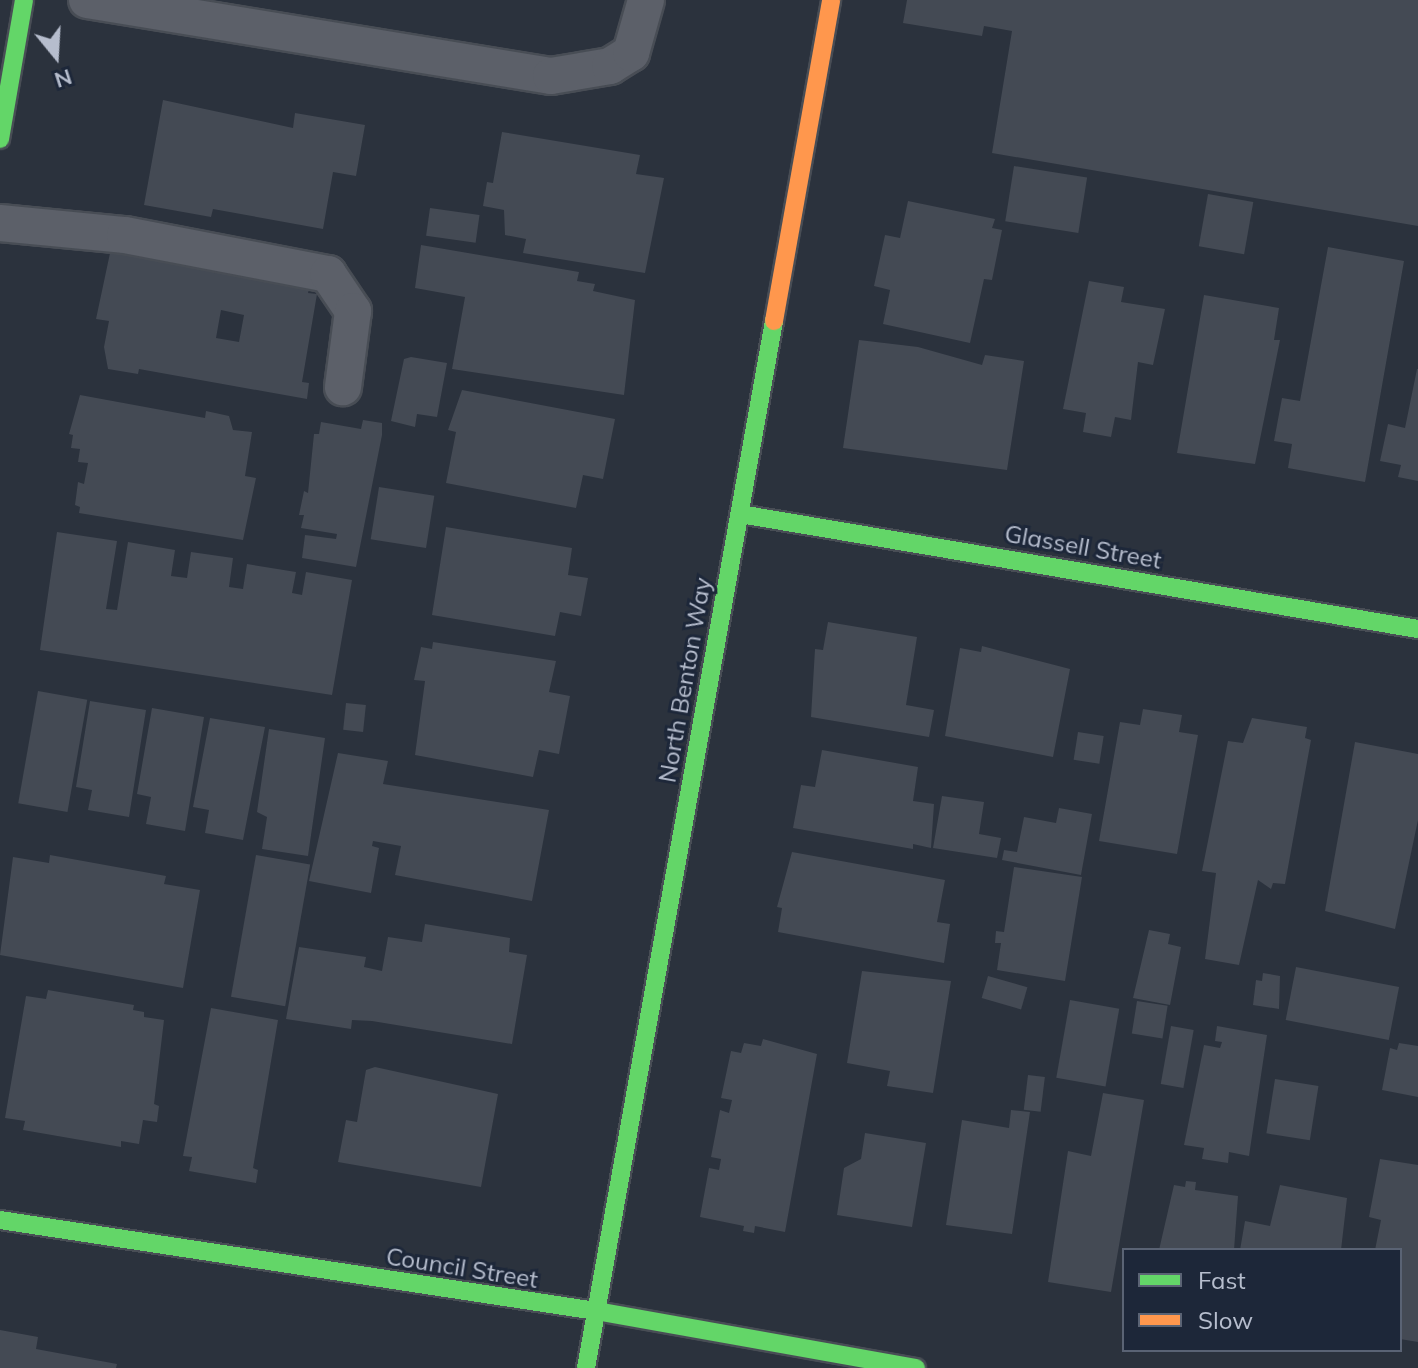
<!DOCTYPE html>
<html>
<head>
<meta charset="utf-8">
<style>
	body { margin:0 }
	#map { position:relative; width:1418px; height:1368px; overflow:hidden; background:#2b323d; font-family:Mulish,sans-serif }
	div>[style] { position:absolute }
	.building>* { inset:0; background:#444a54; transform-origin:0 0 }
	.roads { filter:drop-shadow(2px 0 #484d55) drop-shadow(-2px 0 #484d55) drop-shadow(0 2px #484d55) drop-shadow(0 -2px #484d55) }
	.lane>* { height:36px; margin:-18px; padding:0 18px; transform-origin:18px; border-radius:18px; background:#5c6069 }
	.fast>* { height:18px; margin:-9px; padding:0 9px; transform-origin:9px; border-radius:9px; background:#63d668 }
	.slow>* { height:18px; margin:-9px; padding:0 9px; transform-origin:9px; border-radius:9px; background:#ff974d }
	span { translate:-50% -50%; white-space:nowrap; text-align:center; line-height:1.15; -webkit-text-stroke:6px #1d2739; paint-order:stroke }
	.street-label { font-size:24px; color:#b6bdcd }
	.legend { position:absolute; left:1122px; top:1248px; width:280px; height:104px; box-sizing:border-box; background:#1d2739; border:2px solid #5a6374; margin:0; padding:10px 14px; list-style:none; font-size:24px; color:#b6bdcd }
	.legend li { display:flex; align-items:center; gap:16px; height:40px }
	.legend b { width:40px; border:2px solid #5a6374 }
	.north { position:absolute; left:16px; top:16px; width:80px; height:80px; -webkit-text-stroke:6px #1d2739; paint-order:stroke; rotate:162deg; font-size:22px; font-weight:700; line-height:32px; text-align:center; color:#b6bdcd }
	.north::after { content:''; display:block; margin:auto; width:28px; height:36px; background:#b6bdcd; clip-path:polygon(50% 0,100% 100%,50% 72%,0 100%) }
</style>
</head>
<body>
<div id="map">
	<div class="building">
		<div style="clip-path:polygon(907px 0,1418px 0,1418px 226px,992px 153px,1012px 31px,984px 26px,982px 36px,903px 23px)"></div>
		<div style="clip-path:polygon(163px 100px,293px 128px,295px 113px,365px 125px,356px 176px,333px 172px,323px 229px,213px 209px,211px 217px,144px 205px)"></div>
		<div style="clip-path:polygon(502px 132px,640px 155px,636px 174px,664px 178px,645px 273px,523px 253px,526px 239px,505px 235px,504px 210px,483px 206px,487px 182px,493px 183px)"></div>
		<div style="left:1014px;top:166px;width:74px;height:56px;rotate:9deg"></div>
		<div style="left:1208px;top:194px;width:46px;height:53px;rotate:10deg"></div>
		<div style="clip-path:polygon(908px 201px,995px 219px,992px 228px,1002px 230px,992px 280px,984px 279px,970px 343px,883px 324px,890px 290px,874px 286px,885px 235px,900px 238px)"></div>
		<div style="left:430px;top:208px;width:50px;height:28px;rotate:8deg"></div>
		<div style="clip-path:polygon(evenodd,113px 239px,312px 278px,308px 293px,317px 294px,302px 382px,309px 383px,307px 399px,139px 369px,138px 374px,108px 369px,104px 347px,109px 321px,96px 319px,113px 239px,221px 310px,244px 315px,239px 342px,216px 338px,221px 310px)"></div>
		<div style="clip-path:polygon(421px 245px,579px 272px,577px 281px,595px 284px,593px 291px,635px 300px,624px 395px,452px 369px,465px 297px,415px 288px)"></div>
		<div style="clip-path:polygon(1328px 247px,1404px 261px,1365px 482px,1288px 468px,1292px 444px,1274px 441px,1282px 398px,1300px 401px)"></div>
		<div style="clip-path:polygon(1089px 281px,1124px 287px,1121px 302px,1165px 309px,1153px 365px,1138px 362px,1131px 420px,1115px 417px,1111px 437px,1083px 432px,1086px 413px,1063px 409px)"></div>
		<div style="clip-path:polygon(1204px 295px,1279px 308px,1274px 340px,1280px 340px,1255px 464px,1177px 453px)"></div>
		<div style="clip-path:polygon(859px 340px,918px 347px,982px 365px,985px 355px,1024px 361px,1007px 470px,843px 448px)"></div>
		<div style="clip-path:polygon(411px 357px,447px 363px,437px 417px,417px 414px,415px 427px,391px 421px,404px 359px)"></div>
		<div style="clip-path:polygon(1417px 369px,1418px 369px,1418px 481px,1398px 477px,1401px 465px,1380px 461px,1388px 424px,1405px 428px)"></div>
		<div style="clip-path:polygon(462px 390px,615px 419px,603px 479px,583px 475px,576px 508px,446px 483px,456px 432px,448px 430px)"></div>
		<div style="clip-path:polygon(80px 395px,205px 418px,206px 411px,229px 416px,233px 430px,252px 432px,245px 476px,256px 478px,243px 540px,79px 513px,80px 507px,75px 505px,78px 482px,84px 484px,88px 463px,78px 462px,80px 449px,71px 448px,73px 435px,69px 434px)"></div>
		<div style="clip-path:polygon(363px 420px,382px 423px,382px 435px,356px 567px,302px 558px,305px 535px,336px 539px,337px 534px,301px 528px,304px 515px,299px 515px,304px 491px,308px 493px,314px 434px,319px 434px,321px 422px,361px 429px)"></div>
		<div style="left:379px;top:487px;width:56px;height:53px;rotate:9deg"></div>
		<div style="clip-path:polygon(446px 527px,572px 548px,568px 575px,588px 578px,581px 616px,560px 612px,555px 636px,432px 615px)"></div>
		<div style="clip-path:polygon(57px 532px,117px 541px,106px 609px,117px 610px,128px 542px,175px 550px,171px 576px,187px 578px,191px 552px,233px 558px,229px 587px,243px 589px,247px 564px,296px 572px,292px 593px,302px 595px,306px 572px,352px 580px,332px 695px,40px 650px)"></div>
		<div style="clip-path:polygon(828px 622px,917px 637px,906px 705px,934px 710px,929px 737px,811px 717px,815px 649px,823px 650px)"></div>
		<div style="clip-path:polygon(433px 642px,556px 661px,549px 692px,570px 696px,559px 754px,539px 750px,533px 777px,415px 755px,425px 681px,414px 680px,421px 647px,432px 649px)"></div>
		<div style="clip-path:polygon(982px 646px,1070px 669px,1053px 757px,945px 736px,960px 648px,981px 652px)"></div>
		<div style="left:38px;top:691px;width:50px;height:114px;rotate:10deg"></div>
		<div style="clip-path:polygon(90px 701px,146px 710px,129px 817px,88px 810px,92px 790px,76px 787px)"></div>
		<div style="left:346px;top:703px;width:20px;height:27px;rotate:6deg"></div>
		<div style="clip-path:polygon(152px 708px,204px 717px,185px 831px,146px 824px,151px 797px,137px 794px)"></div>
		<div style="clip-path:polygon(1143px 709px,1182px 715px,1179px 732px,1198px 735px,1177px 854px,1099px 841px,1120px 722px,1140px 725px)"></div>
		<div style="clip-path:polygon(210px 718px,265px 727px,243px 840px,205px 833px,209px 810px,193px 807px)"></div>
		<div style="clip-path:polygon(1252px 718px,1307px 727px,1305px 738px,1311px 740px,1285px 884px,1273px 883px,1271px 889px,1258px 880px,1239px 965px,1205px 959px,1216px 873px,1202px 871px,1228px 741px,1243px 743px)"></div>
		<div style="clip-path:polygon(269px 729px,325px 738px,308px 856px,262px 849px,267px 817px,257px 812px)"></div>
		<div style="left:1078px;top:732px;width:26px;height:28px;rotate:9deg"></div>
		<div style="clip-path:polygon(1355px 742px,1418px 754px,1418px 820px,1395px 929px,1325px 911px)"></div>
		<div style="clip-path:polygon(822px 750px,918px 767px,913px 801px,934px 804px,931px 848px,913px 844px,913px 849px,793px 828px,801px 785px,815px 787px)"></div>
		<div style="clip-path:polygon(338px 753px,388px 761px,383px 784px,549px 810px,532px 901px,395px 875px,401px 846px,373px 841px,372px 846px,379px 848px,371px 893px,309px 881px)"></div>
		<div style="clip-path:polygon(942px 796px,984px 802px,979px 834px,1001px 838px,997px 858px,933px 848px)"></div>
		<div style="clip-path:polygon(1059px 808px,1092px 814px,1081px 875px,1002px 860px,1004px 850px,1017px 852px,1024px 817px,1056px 823px)"></div>
		<div style="clip-path:polygon(792px 852px,945px 880px,937px 922px,950px 924px,944px 963px,778px 932px,782px 908px,777px 907px)"></div>
		<div style="clip-path:polygon(50px 855px,166px 876px,164px 884px,200px 890px,183px 988px,0 955px,13px 857px,49px 863px)"></div>
		<div style="left:256px;top:855px;width:55px;height:144px;rotate:10deg"></div>
		<div style="clip-path:polygon(1014px 867px,1082px 877px,1065px 981px,997px 970px,1001px 943px,995px 943px,996px 931px,1004px 932px)"></div>
		<div style="clip-path:polygon(425px 924px,510px 938px,509px 952px,527px 955px,512px 1044px,372px 1021px,352px 1020px,351px 1029px,286px 1019px,299px 947px,366px 957px,364px 967px,382px 971px,388px 937px,422px 942px)"></div>
		<div style="clip-path:polygon(1149px 930px,1170px 934px,1168px 944px,1181px 947px,1170px 1005px,1133px 998px)"></div>
		<div style="left:1296px;top:967px;width:105px;height:54px;rotate:11deg"></div>
		<div style="clip-path:polygon(862px 971px,951px 981px,933px 1093px,887px 1086px,890px 1071px,847px 1063px)"></div>
		<div style="clip-path:polygon(1263px 973px,1280px 976px,1279px 1009px,1253px 1005px,1256px 980px,1262px 981px)"></div>
		<div style="left:988px;top:976px;width:41px;height:23px;rotate:16deg"></div>
		<div style="clip-path:polygon(48px 990px,134px 1005px,133px 1010px,144px 1012px,144px 1017px,164px 1020px,154px 1104px,159px 1106px,157px 1122px,143px 1120px,139px 1144px,121px 1141px,121px 1147px,23px 1130px,25px 1121px,5px 1118px,26px 996px,46px 999px)"></div>
		<div style="left:1070px;top:1000px;width:50px;height:79px;rotate:10deg"></div>
		<div style="left:1137px;top:1001px;width:31px;height:33px;rotate:9deg"></div>
		<div style="clip-path:polygon(211px 1008px,278px 1020px,253px 1168px,258px 1170px,256px 1183px,189px 1171px,192px 1157px,183px 1156px)"></div>
		<div style="left:1171px;top:1026px;width:23px;height:59px;rotate:10deg"></div>
		<div style="clip-path:polygon(1217px 1026px,1267px 1035px,1249px 1156px,1229px 1152px,1228px 1163px,1202px 1159px,1204px 1148px,1184px 1145px,1204px 1045px,1220px 1048px,1222px 1042px,1215px 1041px)"></div>
		<div style="clip-path:polygon(763px 1039px,817px 1054px,785px 1232px,755px 1226px,754px 1233px,743px 1231px,744px 1226px,700px 1217px,709px 1168px,719px 1170px,721px 1159px,711px 1157px,720px 1110px,729px 1113px,732px 1100px,721px 1098px,731px 1051px,741px 1053px,744px 1043px,761px 1046px)"></div>
		<div style="clip-path:polygon(1399px 1043px,1418px 1046px,1418px 1097px,1382px 1090px,1390px 1048px,1397px 1050px)"></div>
		<div style="clip-path:polygon(375px 1067px,498px 1094px,481px 1187px,338px 1162px,346px 1120px,357px 1122px,366px 1070px)"></div>
		<div style="left:1028px;top:1075px;width:17px;height:35px;rotate:7deg"></div>
		<div style="left:1275px;top:1079px;width:44px;height:55px;rotate:9deg"></div>
		<div style="clip-path:polygon(1103px 1093px,1144px 1100px,1111px 1292px,1048px 1282px,1068px 1151px,1091px 1156px)"></div>
		<div style="clip-path:polygon(1011px 1110px,1030px 1112px,1012px 1234px,946px 1225px,962px 1120px,1009px 1128px)"></div>
		<div style="clip-path:polygon(865px 1133px,926px 1143px,912px 1227px,837px 1215px,844px 1168px,861px 1159px)"></div>
		<div style="clip-path:polygon(1380px 1159px,1418px 1165px,1418px 1342px,1400px 1339px,1400px 1250px,1375px 1250px,1381px 1220px,1369px 1217px)"></div>
		<div style="clip-path:polygon(1186px 1181px,1196px 1182px,1195px 1190px,1238px 1196px,1234px 1250px,1159px 1250px,1174px 1185px,1185px 1187px)"></div>
		<div style="clip-path:polygon(1280px 1185px,1347px 1198px,1341px 1250px,1240px 1250px,1245px 1221px,1270px 1226px)"></div>
		<div style="clip-path:polygon(0 1330px,38px 1337px,36px 1349px,117px 1364px,116px 1368px,0 1368px)"></div>
	</div>
	<div class="roads">
		<div class="lane">
			<div style="left:87px;top:0;width:470px;rotate:9.3deg"></div>
			<div style="left:551px;top:76px;width:60px;rotate:-9.6deg"></div>
			<div style="left:610px;top:66px;width:25px;rotate:-32deg"></div>
			<div style="left:631px;top:53px;width:55px;rotate:-74.2deg"></div>
			<div style="left:0;top:223px;width:126px;rotate:5.5deg"></div>
			<div style="left:125px;top:235px;width:207px;rotate:10.9deg"></div>
			<div style="left:328px;top:274px;width:45px;rotate:56deg"></div>
			<div style="left:353px;top:311px;width:77px;rotate:97.5deg"></div>
		</div>
		<div class="fast">
			<div style="left:0;top:139px;width:141px;rotate:-80.2deg"></div>
			<div style="left:740px;top:514px;width:688px;rotate:9.63deg"></div>
			<div style="left:0;top:1220px;width:603px;rotate:8.68deg"></div>
			<div style="left:596px;top:1311px;width:325px;rotate:10.1deg"></div>
			<div style="left:586px;top:1368px;width:1064px;rotate:-79.82deg"></div>
		</div>
		<div class="slow">
			<div style="left:774px;top:321px;width:326px;rotate:-79.9deg"></div>
		</div>
	</div>
	<div class="street-label">
		<span style="left:1083px;top:547px;rotate:10deg">Glassell Street</span>
		<span style="left:685px;top:680px;rotate:-80deg">North Benton Way</span>
		<span style="left:462px;top:1268px;rotate:9deg">Council Street</span>
	</div>
	<ul class="legend">
	<li><b style="height:10px;background:#63d668"></b>Fast</li>
	<li><b style="height:10px;background:#ff974d"></b>Slow</li>
	</ul>
	<div class="north">N</div>
</div>
</body>
</html>
